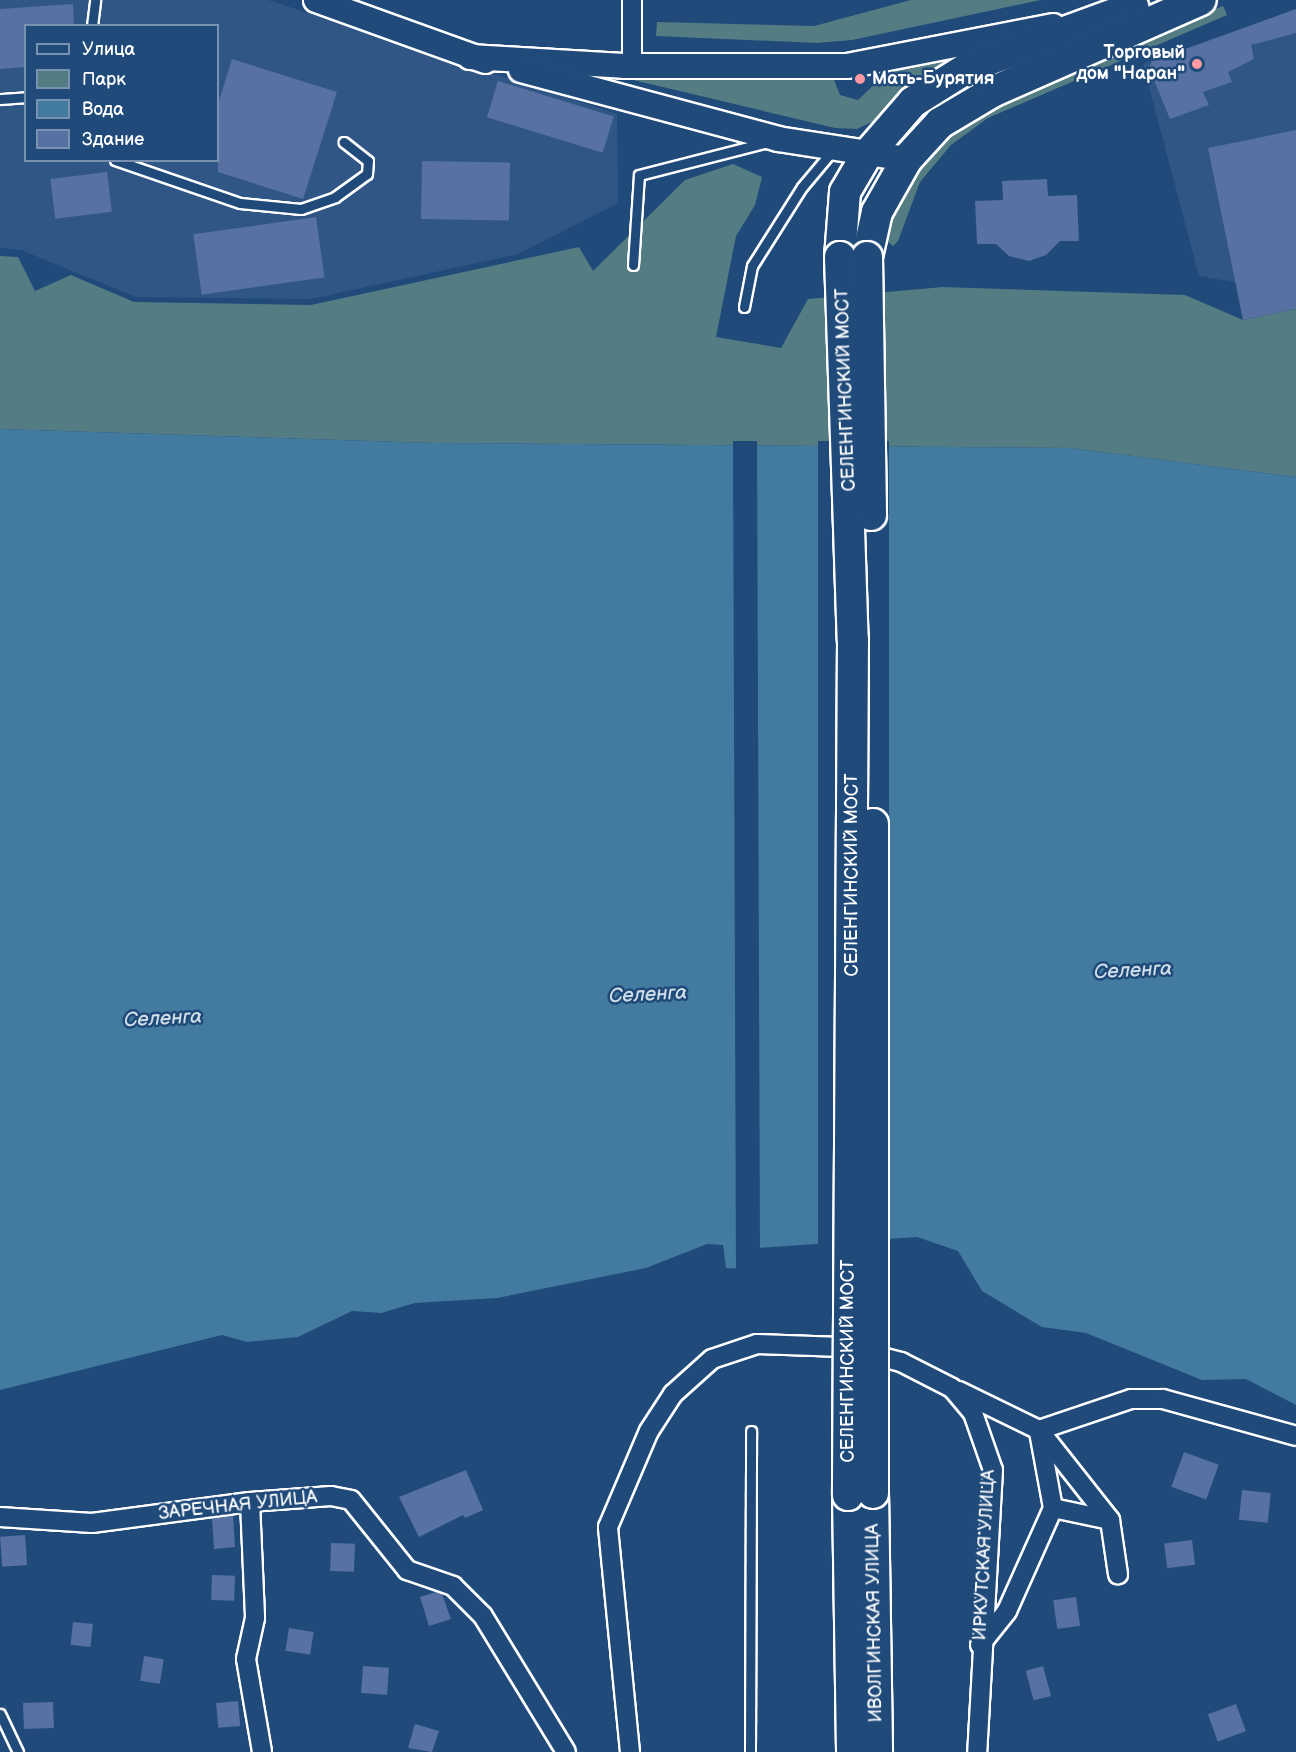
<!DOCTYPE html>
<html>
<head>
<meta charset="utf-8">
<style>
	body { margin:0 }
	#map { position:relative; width:1296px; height:1752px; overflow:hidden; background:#1f4a7a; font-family:"Balsamiq Sans",sans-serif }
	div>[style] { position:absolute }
	.built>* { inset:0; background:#305686 }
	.green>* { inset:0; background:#547c83 }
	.water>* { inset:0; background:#437a9f }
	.pier>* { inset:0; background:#1f4a7a; transform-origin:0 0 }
	.building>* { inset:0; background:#5671a2; transform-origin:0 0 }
	.roads { filter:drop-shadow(2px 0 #fff) drop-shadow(-2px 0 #fff) drop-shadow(0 2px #fff) drop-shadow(0 -2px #fff) }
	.service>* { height:9px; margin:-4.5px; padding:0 4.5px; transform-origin:4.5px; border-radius:4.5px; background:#1f4a7a }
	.minor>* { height:18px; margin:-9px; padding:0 9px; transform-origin:9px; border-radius:9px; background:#1f4a7a }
	.tertiary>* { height:24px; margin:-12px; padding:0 12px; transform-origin:12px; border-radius:12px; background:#1f4a7a }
	.primary>* { height:30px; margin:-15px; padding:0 15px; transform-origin:15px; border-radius:15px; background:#1f4a7a }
	.bridges { filter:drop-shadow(2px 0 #fff) drop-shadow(-2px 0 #fff) drop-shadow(0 2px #fff) drop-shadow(0 -2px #fff) }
	.primary-bridge>* { height:30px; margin:-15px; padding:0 15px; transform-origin:15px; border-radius:15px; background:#1f4a7a }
	.dots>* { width:16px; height:16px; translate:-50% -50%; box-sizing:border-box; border:3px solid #1f4a7a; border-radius:50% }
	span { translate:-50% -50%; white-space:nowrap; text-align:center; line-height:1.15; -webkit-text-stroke:5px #1f4a7a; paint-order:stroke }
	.poi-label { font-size:18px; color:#fff; font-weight:700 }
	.right { translate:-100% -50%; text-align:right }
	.left { translate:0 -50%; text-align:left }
	.street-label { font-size:18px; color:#fff }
	.water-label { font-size:20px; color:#d0dee7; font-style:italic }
	.legend { position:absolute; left:24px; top:24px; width:195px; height:138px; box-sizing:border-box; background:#1f4a7a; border:2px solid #7992af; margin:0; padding:8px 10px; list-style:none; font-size:18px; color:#fff }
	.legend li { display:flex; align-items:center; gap:12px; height:30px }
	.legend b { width:30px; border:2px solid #7992af }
</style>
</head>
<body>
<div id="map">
	<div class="built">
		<div style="clip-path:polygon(evenodd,0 0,268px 0,617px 114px,618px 203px,518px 254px,311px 299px,136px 297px,21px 250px,0 248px,0 0,26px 26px,218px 26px,218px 160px,26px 160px,26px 26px)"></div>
		<div style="clip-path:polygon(1296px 9px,1296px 304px,1251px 285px,1199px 276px,1143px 64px)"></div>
	</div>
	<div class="green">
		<div style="clip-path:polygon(911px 0,1041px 0,852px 40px,817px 43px,656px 36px,657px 22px,814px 26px)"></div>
		<div style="clip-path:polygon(1223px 6px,1227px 15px,988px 118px,951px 145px,920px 182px,898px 241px,893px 246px,887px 241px,889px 219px,908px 176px,975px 107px)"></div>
		<div style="clip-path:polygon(1006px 33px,900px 96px,878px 119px,857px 129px,835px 128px,591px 70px,829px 67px,840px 95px,858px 100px,877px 82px,881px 59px)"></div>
		<div style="clip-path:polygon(733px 164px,762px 177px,755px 205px,736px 236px,716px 337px,781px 348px,808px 299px,943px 287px,1185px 295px,1243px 320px,1296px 309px,1296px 477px,1070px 448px,433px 443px,0 429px,0 256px,18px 257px,35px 291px,71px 275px,134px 302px,311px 305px,579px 247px,593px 271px,685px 180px)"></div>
	</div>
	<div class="water">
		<div style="clip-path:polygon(0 429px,433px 443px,1070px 448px,1296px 477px,1296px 1405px,1246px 1379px,1202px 1380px,1086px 1333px,1042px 1327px,982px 1291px,958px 1251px,917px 1237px,758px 1248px,751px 1269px,726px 1268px,723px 1245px,707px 1244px,646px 1268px,497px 1298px,415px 1303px,381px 1313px,352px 1311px,298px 1337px,247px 1342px,222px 1335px,0 1390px)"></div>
	</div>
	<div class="pier">
		<div style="clip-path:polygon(733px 441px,757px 441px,760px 1251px,751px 1272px,736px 1271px)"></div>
		<div style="left:818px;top:441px;width:71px;height:807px"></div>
	</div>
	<div class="building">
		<div style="clip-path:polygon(73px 4px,74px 26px,26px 26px,26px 67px,0 69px,0 9px)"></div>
		<div style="clip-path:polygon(1296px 9px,1296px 33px,1251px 45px,1254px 59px,1228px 72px,1232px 82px,1203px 92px,1209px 105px,1170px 119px,1149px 68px,1152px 61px)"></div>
		<div style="clip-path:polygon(232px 59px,337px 92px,303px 199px,218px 172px,218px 104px)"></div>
		<div style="left:498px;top:81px;width:121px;height:38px;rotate:17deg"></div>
		<div style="clip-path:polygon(1296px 130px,1296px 309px,1243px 320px,1208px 148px)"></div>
		<div style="left:422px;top:161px;width:88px;height:58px;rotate:1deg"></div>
		<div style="left:107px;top:172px;width:40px;height:57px;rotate:83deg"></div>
		<div style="clip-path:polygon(1047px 179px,1048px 196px,1077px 195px,1079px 241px,1060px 241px,1046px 255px,1029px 261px,1009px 256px,996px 244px,977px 244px,975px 201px,1003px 200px,1002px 181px)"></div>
		<div style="left:316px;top:217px;width:61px;height:124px;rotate:82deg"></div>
		<div style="left:1184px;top:1452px;width:37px;height:37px;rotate:20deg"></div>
		<div style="clip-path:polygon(466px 1470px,483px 1510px,465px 1518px,463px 1515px,419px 1537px,399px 1497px)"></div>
		<div style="left:1242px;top:1490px;width:29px;height:30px;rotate:6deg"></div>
		<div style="clip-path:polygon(226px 1516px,233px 1516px,235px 1547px,214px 1549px,212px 1518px)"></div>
		<div style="left:25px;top:1535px;width:30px;height:25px;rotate:86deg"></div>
		<div style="left:1192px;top:1540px;width:25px;height:28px;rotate:83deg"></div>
		<div style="left:331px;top:1543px;width:24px;height:28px;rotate:2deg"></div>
		<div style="left:212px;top:1575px;width:23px;height:25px;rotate:2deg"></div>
		<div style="clip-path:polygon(436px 1592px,442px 1594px,451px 1619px,429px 1626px,420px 1597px)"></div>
		<div style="left:1076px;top:1597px;width:29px;height:23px;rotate:82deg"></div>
		<div style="left:73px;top:1622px;width:20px;height:23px;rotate:6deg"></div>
		<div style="left:289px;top:1628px;width:25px;height:23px;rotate:9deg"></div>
		<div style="left:144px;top:1656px;width:20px;height:25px;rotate:9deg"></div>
		<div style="left:363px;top:1666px;width:26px;height:27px;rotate:4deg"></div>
		<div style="left:1043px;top:1666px;width:31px;height:18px;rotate:75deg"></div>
		<div style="left:238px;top:1701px;width:25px;height:22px;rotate:85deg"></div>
		<div style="left:53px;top:1702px;width:26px;height:30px;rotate:88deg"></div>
		<div style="left:1236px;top:1704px;width:29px;height:30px;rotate:70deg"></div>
		<div style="clip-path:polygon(415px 1724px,439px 1731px,432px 1752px,408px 1748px)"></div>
	</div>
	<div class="roads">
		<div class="service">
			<div style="left:92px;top:26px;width:26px;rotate:-83deg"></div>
			<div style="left:0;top:99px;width:26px;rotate:-4deg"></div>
			<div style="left:115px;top:160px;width:132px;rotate:19deg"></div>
			<div style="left:240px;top:203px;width:61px;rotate:5.6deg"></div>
			<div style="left:301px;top:209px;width:36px;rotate:-19deg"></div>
			<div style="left:335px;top:197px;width:39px;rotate:-36deg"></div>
			<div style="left:367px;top:174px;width:13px;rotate:-86deg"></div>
			<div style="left:368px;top:161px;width:31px;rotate:-142deg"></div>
			<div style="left:633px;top:265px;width:90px;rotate:-86.2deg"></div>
			<div style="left:639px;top:175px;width:129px;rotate:-14.4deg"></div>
			<div style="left:744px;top:307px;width:42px;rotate:-79deg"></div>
			<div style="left:752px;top:266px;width:93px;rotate:-57.7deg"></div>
			<div style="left:802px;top:187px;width:48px;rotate:-50deg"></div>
			<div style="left:0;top:1714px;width:42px;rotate:64.7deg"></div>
			<div style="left:750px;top:1752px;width:321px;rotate:-89.8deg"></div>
		</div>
		<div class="minor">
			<div style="left:632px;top:66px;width:66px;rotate:-90deg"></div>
			<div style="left:959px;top:1391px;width:89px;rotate:26deg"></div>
			<div style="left:1039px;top:1430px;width:115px;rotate:51.7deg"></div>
			<div style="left:1110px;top:1520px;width:55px;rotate:81.6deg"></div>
			<div style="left:1039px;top:1430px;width:97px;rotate:-18.6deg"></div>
			<div style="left:1131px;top:1399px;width:32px"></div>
			<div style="left:1163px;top:1399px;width:138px;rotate:15.5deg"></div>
			<div style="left:250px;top:1502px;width:116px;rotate:87.5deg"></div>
			<div style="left:255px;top:1618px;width:42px;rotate:102.4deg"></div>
			<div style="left:246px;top:1659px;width:94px;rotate:80.2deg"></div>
			<div style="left:1053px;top:1508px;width:58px;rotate:11.9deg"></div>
			<div style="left:0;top:1517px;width:92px;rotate:3.7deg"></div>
			<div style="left:92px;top:1523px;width:159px;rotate:-7.6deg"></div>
			<div style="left:250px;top:1502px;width:81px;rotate:-4.2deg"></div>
			<div style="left:331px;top:1496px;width:20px;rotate:11deg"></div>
			<div style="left:351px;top:1500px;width:90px;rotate:51.3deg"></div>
			<div style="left:407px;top:1570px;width:49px;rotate:19.2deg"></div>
			<div style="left:453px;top:1586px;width:42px;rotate:45deg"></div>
			<div style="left:483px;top:1616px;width:159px;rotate:58.6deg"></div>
			<div style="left:980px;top:1645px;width:43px;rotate:-51.5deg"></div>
			<div style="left:1007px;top:1611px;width:113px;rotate:-65.9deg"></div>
			<div style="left:1053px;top:1508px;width:77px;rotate:-100.4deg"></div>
			<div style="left:630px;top:1752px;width:226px;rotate:-95.6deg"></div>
			<div style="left:608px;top:1527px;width:104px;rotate:-66.9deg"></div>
			<div style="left:649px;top:1431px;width:44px;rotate:-57deg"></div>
			<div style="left:673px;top:1394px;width:52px;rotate:-41.9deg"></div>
			<div style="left:712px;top:1359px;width:47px;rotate:-18.4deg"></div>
			<div style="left:757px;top:1344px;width:85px;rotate:2deg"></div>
			<div style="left:842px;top:1347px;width:61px;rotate:14.3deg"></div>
			<div style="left:901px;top:1362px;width:57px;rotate:27deg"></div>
			<div style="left:952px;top:1388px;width:33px;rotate:50deg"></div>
			<div style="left:973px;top:1413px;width:60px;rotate:70.7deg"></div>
			<div style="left:993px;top:1470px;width:282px;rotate:93.2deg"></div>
		</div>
		<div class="tertiary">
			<div style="left:316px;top:0;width:180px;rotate:19.8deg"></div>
			<div style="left:470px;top:57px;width:154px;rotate:3.3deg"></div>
			<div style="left:624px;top:66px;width:223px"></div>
			<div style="left:847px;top:66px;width:210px;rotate:-11deg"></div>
			<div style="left:521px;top:70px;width:266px;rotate:15deg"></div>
			<div style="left:778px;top:139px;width:131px;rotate:8.8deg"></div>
		</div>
		<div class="primary">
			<div style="left:840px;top:257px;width:65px;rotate:-85.6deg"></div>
			<div style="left:845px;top:192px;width:42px;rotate:-59.7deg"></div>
			<div style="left:866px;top:156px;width:72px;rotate:-49deg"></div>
			<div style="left:913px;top:102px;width:66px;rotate:-32deg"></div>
			<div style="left:969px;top:67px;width:175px;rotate:-20.1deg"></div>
			<div style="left:867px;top:257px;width:46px;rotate:-77.5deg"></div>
			<div style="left:877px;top:212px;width:61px;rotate:-60.5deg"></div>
			<div style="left:907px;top:159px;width:49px;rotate:-47.5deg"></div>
			<div style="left:940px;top:123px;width:61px;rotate:-30.8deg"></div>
			<div style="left:992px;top:92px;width:228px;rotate:-23.8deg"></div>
			<div style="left:873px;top:1493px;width:259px;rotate:89.1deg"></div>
			<div style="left:848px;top:1495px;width:257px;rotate:89.1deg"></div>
		</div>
	</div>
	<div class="bridges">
		<div class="primary-bridge">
			<div style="left:840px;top:257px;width:383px;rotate:88.1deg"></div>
			<div style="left:853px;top:640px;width:855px;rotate:90.34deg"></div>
			<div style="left:867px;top:257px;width:258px;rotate:89.1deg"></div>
			<div style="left:873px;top:824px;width:669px;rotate:90deg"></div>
		</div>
	</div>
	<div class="dots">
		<div style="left:1197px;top:64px;background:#ff9aa2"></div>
		<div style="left:860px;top:79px;background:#ff9aa2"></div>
	</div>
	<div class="poi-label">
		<span class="right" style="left:1185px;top:64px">Торговый<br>дом "Наран"</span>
		<span class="left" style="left:872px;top:79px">Мать-Бурятия</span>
	</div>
	<div class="street-label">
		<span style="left:846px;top:390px;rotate:-92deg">СЕЛЕНГИНСКИЙ МОСТ</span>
		<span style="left:852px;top:875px;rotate:-90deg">СЕЛЕНГИНСКИЙ МОСТ</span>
		<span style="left:848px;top:1361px;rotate:-90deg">СЕЛЕНГИНСКИЙ МОСТ</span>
		<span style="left:238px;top:1506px;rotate:-6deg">ЗАРЕЧНАЯ УЛИЦА</span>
		<span style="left:985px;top:1555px;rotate:-87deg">ИРКУТСКАЯ УЛИЦА</span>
		<span style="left:875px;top:1623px;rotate:-91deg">ИВОЛГИНСКАЯ УЛИЦА</span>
	</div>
	<div class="water-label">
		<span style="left:1133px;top:971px;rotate:-3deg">Селенга</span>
		<span style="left:648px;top:995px;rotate:-3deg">Селенга</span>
		<span style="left:163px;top:1019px;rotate:-3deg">Селенга</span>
	</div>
	<ul class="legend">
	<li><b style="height:8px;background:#1f4a7a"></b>Улица</li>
	<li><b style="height:16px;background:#547c83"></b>Парк</li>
	<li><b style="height:16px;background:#437a9f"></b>Вода</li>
	<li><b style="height:16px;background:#5671a2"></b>Здание</li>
	</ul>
</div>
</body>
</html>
